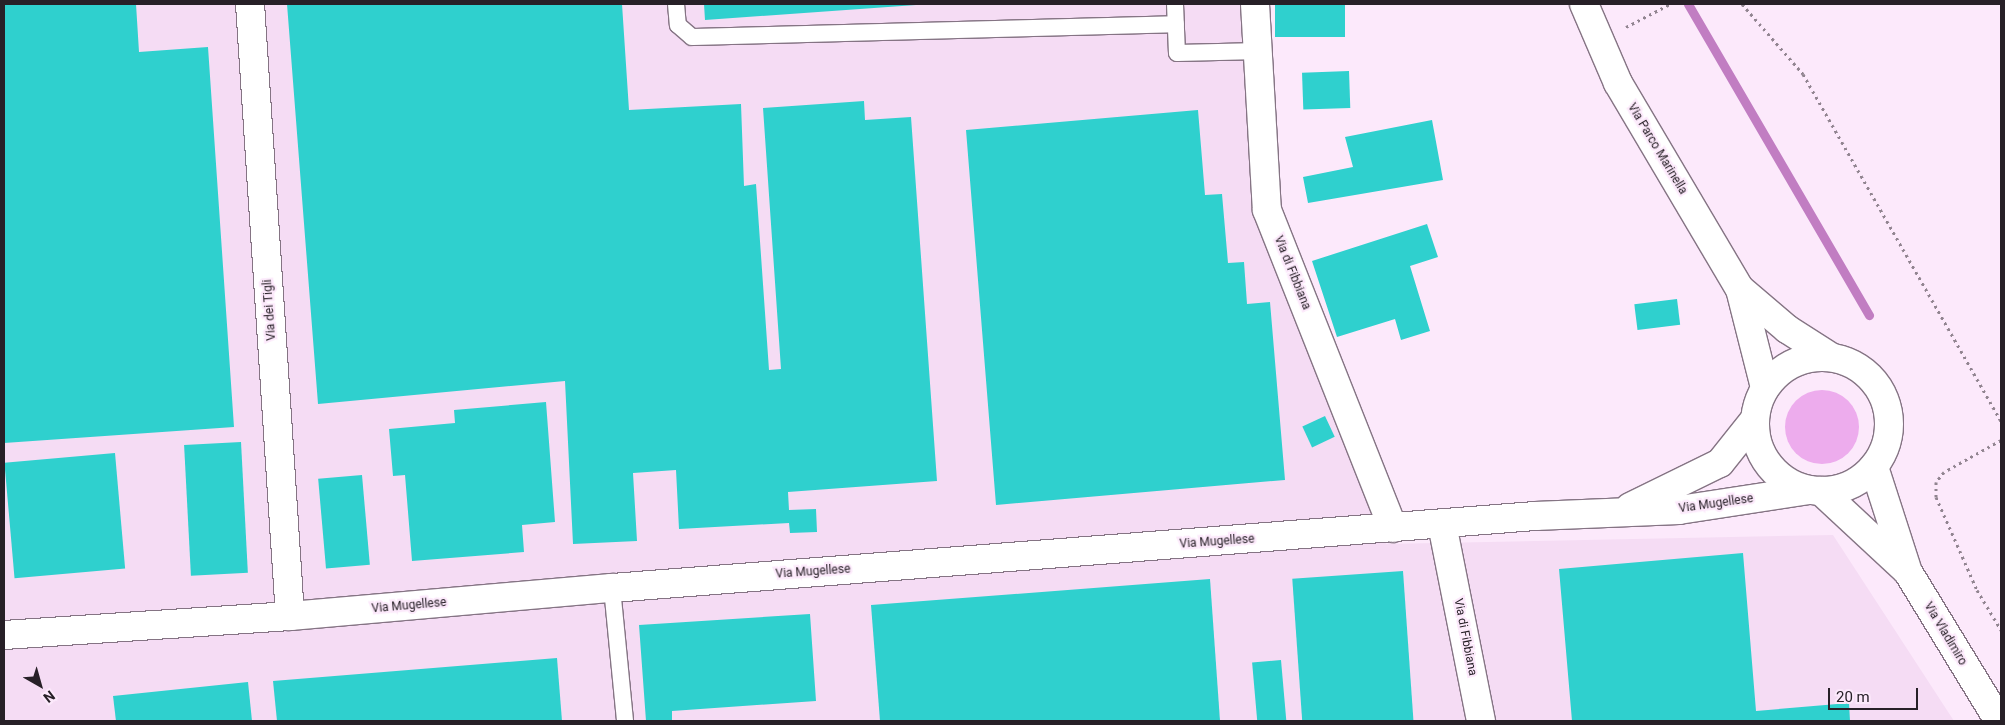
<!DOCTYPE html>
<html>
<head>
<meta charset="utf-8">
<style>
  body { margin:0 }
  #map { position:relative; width:2005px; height:725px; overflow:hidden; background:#fce9fb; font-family:Roboto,sans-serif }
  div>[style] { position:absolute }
  .built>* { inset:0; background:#f5dcf4 }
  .green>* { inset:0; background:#edaced }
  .round { border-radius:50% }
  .stream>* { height:9px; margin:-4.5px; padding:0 4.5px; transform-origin:4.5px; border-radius:4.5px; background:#c17dc2 }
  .building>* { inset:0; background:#2fd0ce; transform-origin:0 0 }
  .path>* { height:3px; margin-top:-1.5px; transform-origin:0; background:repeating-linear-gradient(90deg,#918490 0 2.5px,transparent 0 6.5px) }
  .roads { filter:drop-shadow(1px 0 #857484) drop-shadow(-1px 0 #857484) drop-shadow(0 1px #857484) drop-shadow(0 -1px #857484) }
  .service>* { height:16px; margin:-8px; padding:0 8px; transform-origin:8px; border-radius:8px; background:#fff }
  .minor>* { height:28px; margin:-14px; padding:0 14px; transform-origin:14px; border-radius:14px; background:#fff }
  .secondary>* { height:28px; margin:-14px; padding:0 14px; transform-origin:14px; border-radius:14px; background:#fff }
  .secondary>.ring { margin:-14px; padding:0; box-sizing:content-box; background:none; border:28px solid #fff; border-radius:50% }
  span { translate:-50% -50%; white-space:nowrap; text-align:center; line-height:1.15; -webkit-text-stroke:4.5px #fce9fb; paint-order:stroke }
  .street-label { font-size:12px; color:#272027 }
  .frame { position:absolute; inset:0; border:5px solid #272027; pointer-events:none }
  .north { position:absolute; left:15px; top:660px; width:50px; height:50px; -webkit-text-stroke:4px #fce9fb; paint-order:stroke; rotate:142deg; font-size:14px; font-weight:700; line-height:20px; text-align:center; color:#272027 }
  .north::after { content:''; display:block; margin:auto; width:18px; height:22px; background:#272027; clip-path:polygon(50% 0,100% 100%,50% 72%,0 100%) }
  .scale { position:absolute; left:1828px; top:688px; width:90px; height:22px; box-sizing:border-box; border:2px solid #272027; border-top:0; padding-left:6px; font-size:15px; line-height:18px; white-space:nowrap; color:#272027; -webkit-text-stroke:4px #fce9fb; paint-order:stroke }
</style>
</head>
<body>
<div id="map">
  <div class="built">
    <div style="clip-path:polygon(4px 4px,1249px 4px,1262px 225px,1386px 544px,1833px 535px,1954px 721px,4px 721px)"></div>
  </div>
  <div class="green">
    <div class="round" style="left:1785px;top:390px;width:74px;height:74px"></div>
  </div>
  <div class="stream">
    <div style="left:1688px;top:4px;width:360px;rotate:59.8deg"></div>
  </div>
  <div class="building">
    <div style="clip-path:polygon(4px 4px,136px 4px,139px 52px,208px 47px,234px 427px,4px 443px)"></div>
    <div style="clip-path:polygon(287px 4px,622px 4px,629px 110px,741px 104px,744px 186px,756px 184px,769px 370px,781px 369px,763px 108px,864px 101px,865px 120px,911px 117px,937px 481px,788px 492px,789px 510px,816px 509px,817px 532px,790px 533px,789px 523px,679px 529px,676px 470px,633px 473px,637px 541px,573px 544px,565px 381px,318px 404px)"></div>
    <div style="clip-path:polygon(704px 4px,916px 4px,916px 5px,705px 20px)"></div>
    <div style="left:1275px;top:4px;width:70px;height:33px"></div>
    <div style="left:1349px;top:71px;width:37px;height:47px;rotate:88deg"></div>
    <div style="clip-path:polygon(1198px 110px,1205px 195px,1222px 194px,1228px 263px,1244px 262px,1247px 304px,1270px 302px,1285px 480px,996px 505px,966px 130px)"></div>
    <div style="clip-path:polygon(1432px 120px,1443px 180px,1308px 203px,1303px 177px,1353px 167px,1345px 137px)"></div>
    <div style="clip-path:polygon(1427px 224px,1438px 257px,1410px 266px,1430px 331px,1401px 340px,1395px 319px,1337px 337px,1312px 261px)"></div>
    <div style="left:1677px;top:299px;width:26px;height:43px;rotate:83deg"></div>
    <div style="clip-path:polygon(546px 402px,555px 522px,522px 525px,524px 552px,412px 561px,405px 475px,393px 476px,389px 429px,455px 423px,454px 410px)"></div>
    <div style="left:1325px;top:416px;width:23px;height:25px;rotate:65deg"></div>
    <div style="left:241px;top:442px;width:131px;height:57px;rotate:87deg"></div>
    <div style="left:115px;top:453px;width:116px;height:111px;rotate:85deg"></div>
    <div style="left:362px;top:475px;width:90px;height:44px;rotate:85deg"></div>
    <div style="clip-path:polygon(1743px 553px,1756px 711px,1849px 703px,1850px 721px,1572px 721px,1559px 569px)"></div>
    <div style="left:1403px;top:571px;width:150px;height:111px;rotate:86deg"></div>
    <div style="clip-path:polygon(1210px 579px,1220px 721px,880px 721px,871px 605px)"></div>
    <div style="clip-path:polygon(810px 614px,816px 701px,672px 711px,672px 721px,646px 721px,639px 625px)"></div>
    <div style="clip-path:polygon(557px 658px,562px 721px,277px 721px,273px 681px)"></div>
    <div style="left:1281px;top:660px;width:61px;height:29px;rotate:85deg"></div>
    <div style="clip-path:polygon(248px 682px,252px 721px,116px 721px,113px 696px)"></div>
  </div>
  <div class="path">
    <div style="left:1742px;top:4px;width:93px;rotate:48.9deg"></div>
    <div style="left:1803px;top:74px;width:400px;rotate:60.3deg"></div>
    <div style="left:1626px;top:27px;width:50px;rotate:-27.6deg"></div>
    <div style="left:2001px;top:440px;width:65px;rotate:150.7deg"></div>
    <div style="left:1944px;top:472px;width:13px;rotate:129deg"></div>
    <div style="left:1936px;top:482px;width:15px;rotate:90deg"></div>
    <div style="left:1936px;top:497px;width:102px;rotate:66.2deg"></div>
    <div style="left:1977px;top:590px;width:47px;rotate:59deg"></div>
  </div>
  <div class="roads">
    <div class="service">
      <div style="left:676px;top:4px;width:21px;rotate:85deg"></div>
      <div style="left:678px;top:25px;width:18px;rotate:41deg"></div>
      <div style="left:692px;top:37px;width:484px;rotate:-1.5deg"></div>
      <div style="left:1175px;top:4px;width:49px;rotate:87.7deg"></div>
      <div style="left:1177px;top:53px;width:83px;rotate:-1.4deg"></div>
      <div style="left:612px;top:588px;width:134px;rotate:84.4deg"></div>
    </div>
    <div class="minor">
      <div style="left:250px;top:4px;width:613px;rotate:86.26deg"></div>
      <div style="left:1255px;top:4px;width:206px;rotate:86.7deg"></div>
      <div style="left:1267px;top:210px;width:342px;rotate:68.4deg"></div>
      <div style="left:1630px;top:507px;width:100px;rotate:-26.1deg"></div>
      <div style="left:1720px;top:463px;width:56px;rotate:-51.5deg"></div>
      <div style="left:1442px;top:524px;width:201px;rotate:78.8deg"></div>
      <div style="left:4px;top:635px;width:287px;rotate:-3.8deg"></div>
      <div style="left:290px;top:616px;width:323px;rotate:-5deg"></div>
      <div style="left:612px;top:588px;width:926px;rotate:-4.46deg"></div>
      <div style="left:1535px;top:516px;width:144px;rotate:-2.4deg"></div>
      <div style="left:1679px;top:510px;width:132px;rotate:-8.7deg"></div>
    </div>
    <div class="secondary">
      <div style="left:1584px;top:4px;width:86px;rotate:66.7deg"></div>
      <div style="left:1618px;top:83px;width:239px;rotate:59.4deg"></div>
      <div style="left:1740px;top:289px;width:102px;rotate:75.8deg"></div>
      <div style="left:1740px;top:289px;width:62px;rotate:40.4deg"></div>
      <div style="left:1787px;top:329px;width:52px;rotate:32.5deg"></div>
      <div class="ring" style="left:1755px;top:357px;width:106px;height:106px"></div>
      <div style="left:1874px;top:467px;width:110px;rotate:72.1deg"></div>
      <div style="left:1908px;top:572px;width:175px;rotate:58.6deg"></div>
      <div style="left:1821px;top:491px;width:116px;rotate:42.9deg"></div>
    </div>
  </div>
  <div class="street-label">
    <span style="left:1657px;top:149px;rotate:59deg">Via Parco Marinella</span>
    <span style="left:1292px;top:273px;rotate:68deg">Via di Fibbiana</span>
    <span style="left:270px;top:310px;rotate:-94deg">Via dei Tigli</span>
    <span style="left:1716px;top:504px;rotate:-8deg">Via Mugellese</span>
    <span style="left:1217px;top:542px;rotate:-4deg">Via Mugellese</span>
    <span style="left:813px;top:572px;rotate:-4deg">Via Mugellese</span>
    <span style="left:409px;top:606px;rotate:-5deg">Via Mugellese</span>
    <span style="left:1945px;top:634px;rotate:59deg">Via Vladimiro</span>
    <span style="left:1465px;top:637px;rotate:79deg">Via di Fibbiana</span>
  </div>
  <div class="frame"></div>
  <div class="north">N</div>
  <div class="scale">20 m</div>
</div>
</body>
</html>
